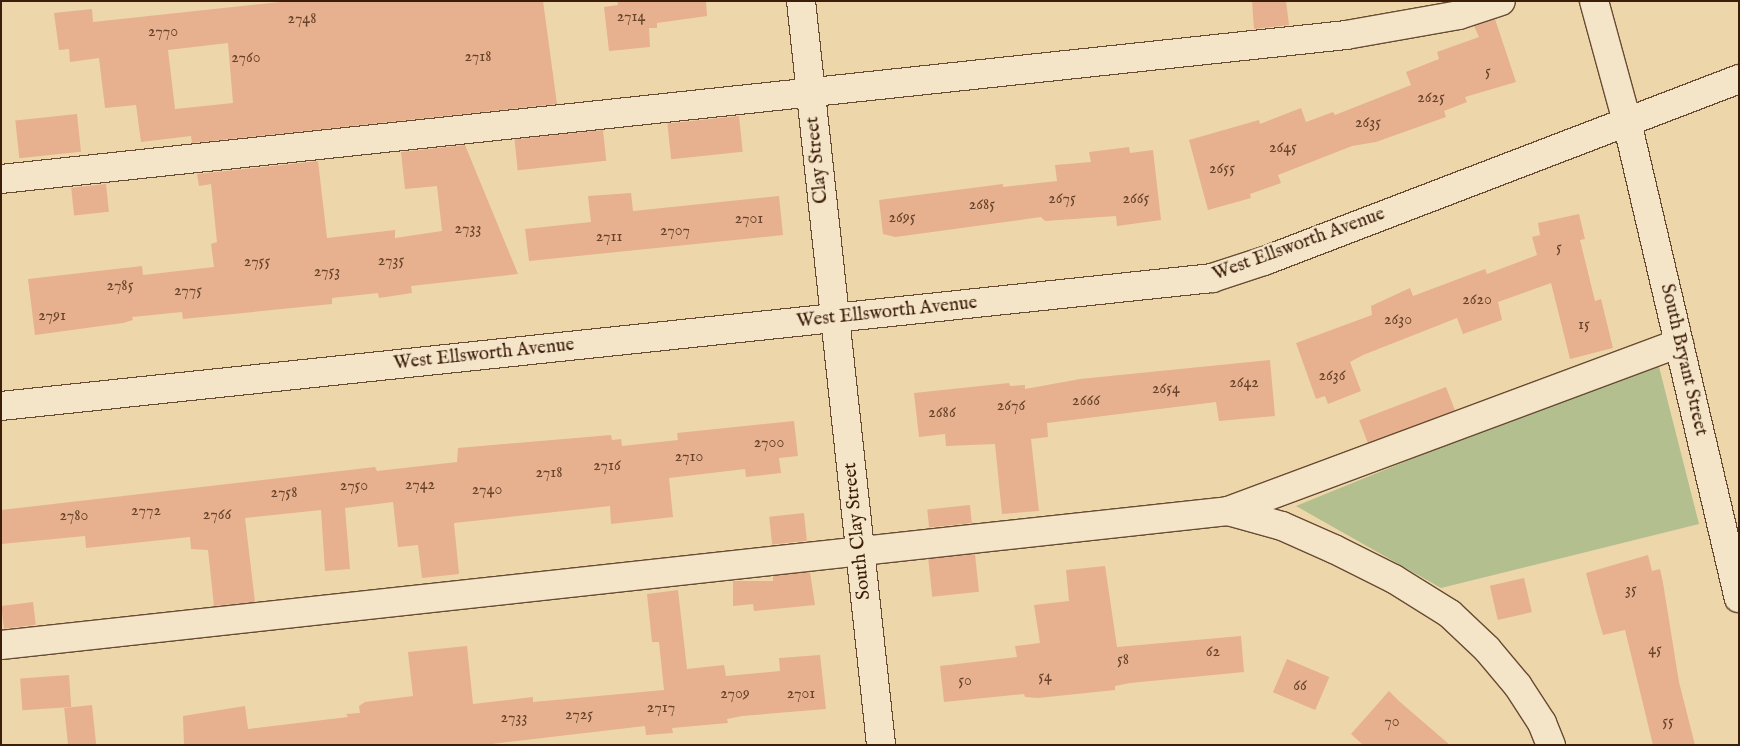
<!DOCTYPE html>
<html>
<head>
<meta charset="utf-8">
<style>
  body { margin:0 }
  #map { position:relative; width:1740px; height:746px; overflow:hidden; background:#eed6ab; font-family:"IM FELL English",serif }
  div>[style] { position:absolute }
  .green>* { inset:0; background:#b3bf8e }
  .building>* { inset:0; background:#e7b08e; transform-origin:0 0 }
  .roads { filter:drop-shadow(1px 0 #684b32) drop-shadow(-1px 0 #684b32) drop-shadow(0 1px #684b32) drop-shadow(0 -1px #684b32) }
  .minor>* { height:28px; margin:-14px; padding:0 14px; transform-origin:14px; border-radius:14px; background:#f4e4c8 }
  span { translate:-50% -50%; white-space:nowrap; text-align:center; line-height:1.15; -webkit-text-stroke:5px #f4e4c8; paint-order:stroke }
  .number-label { font-size:16px; color:#66422a }
  .number-label span { -webkit-text-stroke-width:0 }
  .street-label { font-size:19px; color:#3b1d09 }
  .frame { position:absolute; inset:0; border:2px solid #3b1d09; pointer-events:none }
</style>
</head>
<body>
<div id="map">
  <div class="green">
    <div style="clip-path:polygon(1657px 359px,1699px 524px,1441px 588px,1296px 506px)"></div>
  </div>
  <div class="building">
    <div style="clip-path:polygon(evenodd,290px 1px,543px 1px,557px 104px,192px 143px,191px 136px,141px 142px,136px 105px,105px 108px,99px 58px,70px 62px,69px 49px,59px 50px,54px 13px,92px 9px,93px 22px,290px 1px,228px 43px,233px 103px,175px 109px,168px 50px,228px 43px)"></div>
    <div style="clip-path:polygon(617px 1px,706px 1px,707px 16px,657px 23px,657px 28px,649px 28px,650px 47px,609px 51px,604px 7px,618px 5px)"></div>
    <div style="clip-path:polygon(1252px 1px,1286px 1px,1289px 25px,1254px 29px)"></div>
    <div style="clip-path:polygon(1495px 19px,1516px 82px,1465px 97px,1467px 102px,1444px 111px,1446px 117px,1376px 142px,1352px 146px,1278px 175px,1281px 183px,1250px 194px,1251px 198px,1208px 210px,1189px 140px,1259px 120px,1260px 124px,1301px 108px,1306px 122px,1333px 112px,1335px 115px,1411px 85px,1406px 72px,1439px 59px,1437px 52px,1479px 37px,1474px 26px)"></div>
    <div style="left:77px;top:114px;width:38px;height:62px;rotate:84deg"></div>
    <div style="left:739px;top:116px;width:36px;height:72px;rotate:84deg"></div>
    <div style="left:603px;top:130px;width:31px;height:89px;rotate:84deg"></div>
    <div style="clip-path:polygon(465px 145px,518px 274px,411px 286px,412px 293px,379px 298px,378px 293px,332px 298px,332px 304px,183px 319px,182px 312px,132px 317px,133px 320px,123px 323px,35px 335px,28px 279px,142px 266px,143px 275px,214px 267px,211px 244px,217px 242px,211px 184px,199px 186px,197px 174px,318px 161px,327px 238px,395px 230px,395px 238px,442px 231px,437px 186px,405px 189px,401px 152px)"></div>
    <div style="clip-path:polygon(1129px 147px,1130px 153px,1153px 150px,1161px 220px,1117px 226px,1116px 216px,1045px 221px,1041px 217px,925px 233px,895px 237px,883px 234px,879px 200px,1003px 184px,1003px 187px,1057px 181px,1055px 165px,1091px 162px,1089px 152px)"></div>
    <div style="left:106px;top:184px;width:28px;height:35px;rotate:84deg"></div>
    <div style="clip-path:polygon(631px 193px,633px 211px,779px 196px,783px 235px,529px 261px,525px 229px,591px 222px,588px 196px)"></div>
    <div style="clip-path:polygon(1579px 214px,1585px 239px,1580px 240px,1595px 301px,1601px 299px,1613px 348px,1570px 359px,1551px 283px,1498px 302px,1502px 320px,1463px 334px,1457px 318px,1363px 355px,1350px 362px,1361px 391px,1328px 404px,1325px 396px,1316px 399px,1296px 343px,1372px 315px,1371px 306px,1410px 288px,1413px 296px,1485px 269px,1487px 274px,1537px 255px,1532px 237px,1540px 235px,1538px 223px)"></div>
    <div style="clip-path:polygon(1270px 360px,1275px 416px,1219px 421px,1216px 402px,1047px 423px,1048px 437px,1031px 439px,1039px 511px,1002px 514px,995px 444px,946px 446px,945px 434px,919px 437px,914px 393px,1009px 383px,1010px 386px,1025px 385px,1025px 389px,1080px 379px)"></div>
    <div style="left:1446px;top:387px;width:25px;height:93px;rotate:69deg"></div>
    <div style="clip-path:polygon(794px 421px,798px 456px,779px 458px,781px 473px,746px 477px,745px 469px,669px 478px,673px 517px,611px 524px,610px 506px,454px 523px,459px 574px,422px 578px,418px 545px,398px 547px,393px 502px,345px 508px,350px 569px,325px 571px,321px 510px,245px 518px,255px 602px,214px 606px,208px 550px,191px 549px,190px 537px,86px 548px,85px 536px,1px 544px,1px 510px,375px 467px,377px 471px,457px 462px,458px 448px,611px 435px,612px 440px,621px 439px,622px 446px,678px 440px,677px 433px)"></div>
    <div style="left:970px;top:505px;width:18px;height:43px;rotate:84deg"></div>
    <div style="left:804px;top:513px;width:28px;height:35px;rotate:84deg"></div>
    <div style="left:975px;top:554px;width:38px;height:47px;rotate:84deg"></div>
    <div style="clip-path:polygon(1648px 555px,1652px 571px,1660px 569px,1663px 583px,1679px 682px,1695px 745px,1653px 745px,1625px 630px,1603px 635px,1596px 611px,1586px 573px)"></div>
    <div style="clip-path:polygon(1105px 566px,1117px 647px,1241px 636px,1244px 672px,1130px 683px,1115px 686px,1115px 690px,1038px 698px,1025px 697px,1024px 694px,944px 702px,940px 666px,1017px 657px,1015px 646px,1040px 643px,1034px 605px,1069px 601px,1066px 570px)"></div>
    <div style="clip-path:polygon(810px 572px,815px 605px,754px 611px,753px 604px,733px 606px,733px 581px,773px 581px,773px 576px)"></div>
    <div style="left:1524px;top:578px;width:35px;height:35px;rotate:77deg"></div>
    <div style="clip-path:polygon(678px 590px,687px 669px,724px 665px,726px 676px,780px 671px,779px 658px,820px 655px,826px 709px,742px 716px,727px 719px,728px 723px,672px 728px,673px 733px,646px 735px,645px 726px,483px 745px,184px 745px,183px 716px,245px 706px,248px 729px,348px 717px,346px 714px,360px 713px,359px 706px,365px 702px,413px 696px,408px 652px,467px 646px,473px 704px,533px 697px,533px 702px,664px 690px,659px 642px,652px 642px,647px 594px)"></div>
    <div style="left:33px;top:602px;width:23px;height:32px;rotate:83deg"></div>
    <div style="left:1287px;top:659px;width:46px;height:36px;rotate:23deg"></div>
    <div style="left:69px;top:675px;width:32px;height:49px;rotate:86deg"></div>
    <div style="clip-path:polygon(1389px 691px,1400px 702px,1450px 745px,1363px 745px,1351px 734px)"></div>
    <div style="left:92px;top:705px;width:40px;height:28px;rotate:84deg"></div>
  </div>
  <div class="roads">
    <div class="minor">
      <div style="left:801px;top:1px;width:748px;rotate:83.86deg"></div>
      <div style="left:1594px;top:1px;width:125px;rotate:74.7deg"></div>
      <div style="left:1627px;top:122px;width:489px;rotate:76.8deg"></div>
      <div style="left:1px;top:179px;width:1353px;rotate:-6.11deg"></div>
      <div style="left:1346px;top:35px;width:115px;rotate:-10deg"></div>
      <div style="left:1459px;top:15px;width:44px;rotate:-18.4deg"></div>
      <div style="left:1px;top:406px;width:1218px;rotate:-6.03deg"></div>
      <div style="left:1212px;top:278px;width:55px;rotate:-18.1deg"></div>
      <div style="left:1264px;top:261px;width:509px;rotate:-20.96deg"></div>
      <div style="left:1228px;top:511px;width:56px;rotate:15.5deg"></div>
      <div style="left:1282px;top:526px;width:57px;rotate:23.9deg"></div>
      <div style="left:1334px;top:549px;width:67px;rotate:26.6deg"></div>
      <div style="left:1394px;top:579px;width:66px;rotate:32deg"></div>
      <div style="left:1450px;top:614px;width:51px;rotate:43.4deg"></div>
      <div style="left:1487px;top:649px;width:48px;rotate:50deg"></div>
      <div style="left:1518px;top:686px;width:44px;rotate:57deg"></div>
      <div style="left:1542px;top:723px;width:24px;rotate:68deg"></div>
      <div style="left:1px;top:645px;width:1234px;rotate:-6.23deg"></div>
      <div style="left:1228px;top:511px;width:481px;rotate:-20.4deg"></div>
    </div>
  </div>
  <div class="number-label">
    <span style="left:631px;top:17px">2714</span>
    <span style="left:302px;top:19px">2748</span>
    <span style="left:163px;top:32px">2770</span>
    <span style="left:478px;top:57px">2718</span>
    <span style="left:246px;top:58px">2760</span>
    <span style="left:1488px;top:72px">5</span>
    <span style="left:1431px;top:98px">2625</span>
    <span style="left:1368px;top:123px">2635</span>
    <span style="left:1283px;top:148px">2645</span>
    <span style="left:1222px;top:169px">2655</span>
    <span style="left:1062px;top:199px">2675</span>
    <span style="left:1136px;top:199px">2665</span>
    <span style="left:982px;top:205px">2685</span>
    <span style="left:902px;top:218px">2695</span>
    <span style="left:749px;top:219px">2701</span>
    <span style="left:468px;top:229px">2733</span>
    <span style="left:675px;top:231px">2707</span>
    <span style="left:609px;top:237px">2711</span>
    <span style="left:1559px;top:248px">5</span>
    <span style="left:391px;top:261px">2735</span>
    <span style="left:257px;top:262px">2755</span>
    <span style="left:327px;top:272px">2753</span>
    <span style="left:120px;top:286px">2785</span>
    <span style="left:188px;top:291px">2775</span>
    <span style="left:1477px;top:300px">2620</span>
    <span style="left:52px;top:316px">2791</span>
    <span style="left:1398px;top:320px">2630</span>
    <span style="left:1584px;top:325px">15</span>
    <span style="left:1332px;top:376px">2636</span>
    <span style="left:1244px;top:383px">2642</span>
    <span style="left:1166px;top:389px">2654</span>
    <span style="left:1086px;top:401px">2666</span>
    <span style="left:1011px;top:406px">2676</span>
    <span style="left:942px;top:413px">2686</span>
    <span style="left:769px;top:443px">2700</span>
    <span style="left:689px;top:457px">2710</span>
    <span style="left:607px;top:466px">2716</span>
    <span style="left:549px;top:473px">2718</span>
    <span style="left:420px;top:485px">2742</span>
    <span style="left:354px;top:486px">2750</span>
    <span style="left:487px;top:490px">2740</span>
    <span style="left:284px;top:493px">2758</span>
    <span style="left:146px;top:511px">2772</span>
    <span style="left:217px;top:515px">2766</span>
    <span style="left:74px;top:516px">2780</span>
    <span style="left:1631px;top:590px">35</span>
    <span style="left:1655px;top:650px">45</span>
    <span style="left:1213px;top:652px">62</span>
    <span style="left:1123px;top:660px">58</span>
    <span style="left:1045px;top:677px">54</span>
    <span style="left:965px;top:681px">50</span>
    <span style="left:1300px;top:686px">66</span>
    <span style="left:735px;top:694px">2709</span>
    <span style="left:801px;top:694px">2701</span>
    <span style="left:661px;top:708px">2717</span>
    <span style="left:579px;top:715px">2725</span>
    <span style="left:514px;top:718px">2733</span>
    <span style="left:1392px;top:722px">70</span>
    <span style="left:1668px;top:722px">55</span>
  </div>
  <div class="street-label">
    <span style="left:818px;top:160px;rotate:-96deg">Clay Street</span>
    <span style="left:1299px;top:245px;rotate:-20deg">West Ellsworth Avenue</span>
    <span style="left:887px;top:313px;rotate:-6deg">West Ellsworth Avenue</span>
    <span style="left:484px;top:355px;rotate:-6deg">West Ellsworth Avenue</span>
    <span style="left:1683px;top:360px;rotate:77deg">South Bryant Street</span>
    <span style="left:858px;top:531px;rotate:-96deg">South Clay Street</span>
  </div>
  <div class="frame"></div>
</div>
</body>
</html>
